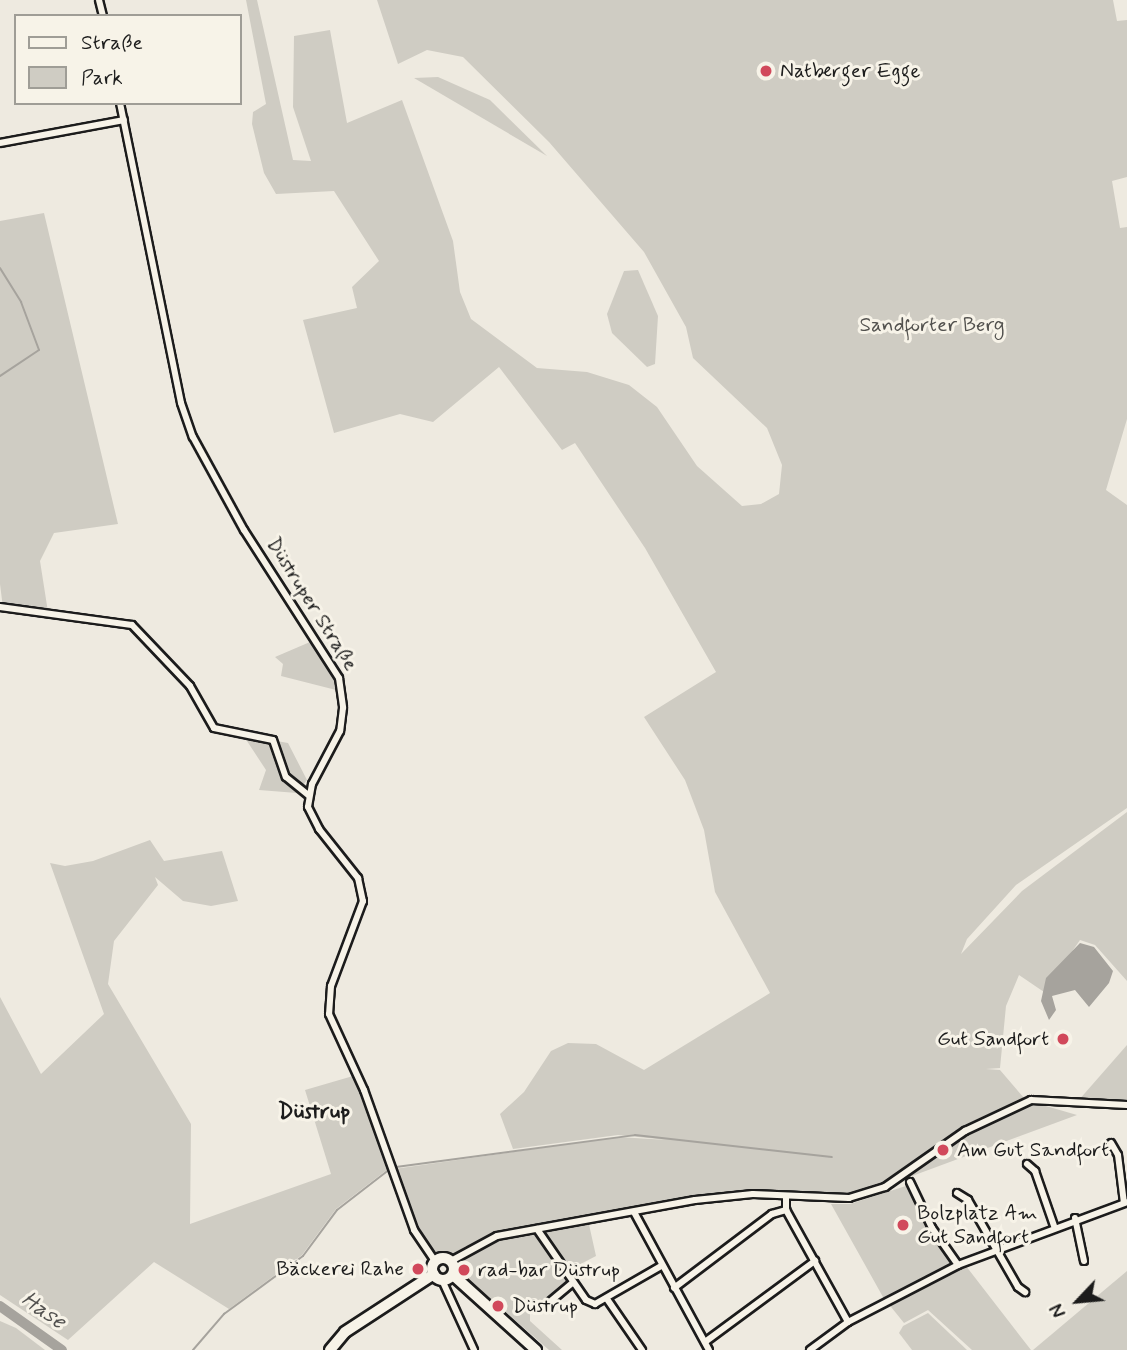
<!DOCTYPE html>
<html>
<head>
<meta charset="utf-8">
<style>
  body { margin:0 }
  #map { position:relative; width:1127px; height:1350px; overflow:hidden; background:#eeeae0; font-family:Mynerve,sans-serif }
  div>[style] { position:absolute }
  .green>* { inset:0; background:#cfccc3 }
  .water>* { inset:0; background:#a6a39d }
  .stream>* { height:2px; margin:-1px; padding:0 1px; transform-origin:1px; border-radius:1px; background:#a6a39d }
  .river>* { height:10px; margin:-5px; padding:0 5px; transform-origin:5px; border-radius:5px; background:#a6a39d }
  .roads { filter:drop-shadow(2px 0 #1c1c1c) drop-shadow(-2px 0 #1c1c1c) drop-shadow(0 2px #1c1c1c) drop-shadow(0 -2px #1c1c1c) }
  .street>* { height:6px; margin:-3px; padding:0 3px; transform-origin:3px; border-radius:3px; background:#f7f3e8 }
  .secondary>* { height:10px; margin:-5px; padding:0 5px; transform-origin:5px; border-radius:5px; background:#f7f3e8 }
  .secondary>.ring { margin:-5px; padding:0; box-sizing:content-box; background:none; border:10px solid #f7f3e8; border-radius:50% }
  .dots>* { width:19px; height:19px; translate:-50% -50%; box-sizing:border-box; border:4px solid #f7f3e8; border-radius:50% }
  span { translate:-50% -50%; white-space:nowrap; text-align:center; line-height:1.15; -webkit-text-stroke:6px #f7f3e8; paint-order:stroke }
  .poi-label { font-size:21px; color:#1c1c1c }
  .left { translate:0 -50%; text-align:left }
  .right { translate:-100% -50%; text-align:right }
  .park-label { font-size:21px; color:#52514e }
  .street-label { font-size:21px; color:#1c1c1c }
  .neighbourhood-label { font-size:23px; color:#1c1c1c; font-weight:700 }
  .water-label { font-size:23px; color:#535250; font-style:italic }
  .legend { position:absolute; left:14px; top:14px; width:228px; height:91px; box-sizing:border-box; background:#f7f3e8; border:2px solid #9f9d96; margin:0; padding:9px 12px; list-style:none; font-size:21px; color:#1c1c1c }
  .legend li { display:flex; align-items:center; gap:14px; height:35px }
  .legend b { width:35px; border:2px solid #9f9d96 }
  .north { position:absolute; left:1043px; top:1266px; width:70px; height:70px; -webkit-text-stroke:5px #f7f3e8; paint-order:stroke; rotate:244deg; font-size:19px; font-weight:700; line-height:28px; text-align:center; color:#1c1c1c }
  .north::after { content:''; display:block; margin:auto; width:24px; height:32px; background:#1c1c1c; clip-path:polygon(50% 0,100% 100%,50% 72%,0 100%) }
</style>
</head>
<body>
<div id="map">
  <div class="green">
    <div style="clip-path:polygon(246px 0,257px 0,293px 160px,311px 161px,293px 107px,294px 36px,330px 30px,347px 123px,402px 100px,453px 241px,460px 292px,471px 319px,537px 368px,587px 372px,629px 385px,657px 407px,697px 466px,742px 506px,761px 504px,779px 494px,782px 465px,767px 428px,693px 358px,686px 327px,644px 252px,549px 142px,463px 57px,427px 50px,398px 64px,377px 0,1113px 0,1117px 21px,1127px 20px,1127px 177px,1112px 181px,1120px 228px,1127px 227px,1127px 419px,1106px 490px,1127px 505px,1127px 808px,1016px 885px,967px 939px,961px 954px,1022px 891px,1127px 812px,1127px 981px,1095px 945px,1080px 940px,1044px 992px,1019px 975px,1006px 1006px,1000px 1068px,986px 1069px,1000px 1070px,1024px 1098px,962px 1126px,885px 1187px,849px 1198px,723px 1196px,588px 1220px,596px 1256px,569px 1270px,567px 1281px,530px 1314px,530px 1321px,562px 1350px,549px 1350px,467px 1278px,470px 1276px,463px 1261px,468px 1254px,466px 1246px,453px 1254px,429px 1250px,394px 1169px,618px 1137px,668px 1140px,618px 1135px,513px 1149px,500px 1114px,524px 1092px,551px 1051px,568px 1043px,596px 1044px,644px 1070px,770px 993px,715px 892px,704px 830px,685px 780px,644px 717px,716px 672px,645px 548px,575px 443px,562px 450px,499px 367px,433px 422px,400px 414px,334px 433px,303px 320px,357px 308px,352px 287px,379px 261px,334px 191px,276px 194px,264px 173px,252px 124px,253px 112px,266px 104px)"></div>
    <div style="clip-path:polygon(438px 77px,490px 100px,547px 156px,414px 78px)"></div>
    <div style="clip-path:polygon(44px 213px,118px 524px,54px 533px,40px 561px,48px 612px,3px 608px,0 584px,0 221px)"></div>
    <div style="clip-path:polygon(638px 270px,658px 316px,655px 364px,647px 367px,612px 333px,607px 314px,624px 271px)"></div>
    <div style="clip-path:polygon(310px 642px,340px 691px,281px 676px,283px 664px,275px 657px)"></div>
    <div style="clip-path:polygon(243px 735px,288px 743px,307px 780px,297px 793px,259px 790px,266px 770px)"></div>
    <div style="clip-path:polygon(150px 840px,164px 861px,222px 851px,238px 901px,211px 906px,183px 901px,155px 877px,158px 885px,114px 941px,108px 984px,191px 1124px,190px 1224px,331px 1174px,305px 1090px,353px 1076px,388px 1169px,336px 1209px,302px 1255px,229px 1309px,154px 1262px,68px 1340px,0 1295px,0 997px,41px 1074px,104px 1014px,50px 863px,65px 866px,93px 861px)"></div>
    <div style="clip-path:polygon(1127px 1045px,1127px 1100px,1078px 1101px)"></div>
    <div style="clip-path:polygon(1039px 1104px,1077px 1115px,904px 1179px,968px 1134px,1014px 1109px)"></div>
    <div style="clip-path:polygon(915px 1183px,935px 1226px,1031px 1350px,972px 1350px,928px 1310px,904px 1323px,883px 1297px,831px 1204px,850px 1204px)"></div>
    <div style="clip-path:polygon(1127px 1271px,1127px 1350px,1033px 1350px,1102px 1292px)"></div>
    <div style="clip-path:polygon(928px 1313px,967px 1350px,912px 1350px,899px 1333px,903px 1326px)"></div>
    <div style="clip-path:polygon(0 1321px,16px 1328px,45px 1350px,0 1350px)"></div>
  </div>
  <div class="water">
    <div style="clip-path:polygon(1080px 943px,1094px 947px,1113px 971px,1109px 983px,1089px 1007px,1075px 990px,1052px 996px,1056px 1010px,1049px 1020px,1041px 1001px,1046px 978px)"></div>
  </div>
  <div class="stream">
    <div style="left:0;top:268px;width:40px;rotate:58deg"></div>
    <div style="left:21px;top:302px;width:51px;rotate:69.4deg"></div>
    <div style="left:39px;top:350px;width:47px;rotate:146.3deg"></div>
    <div style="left:396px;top:1167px;width:241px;rotate:-7.6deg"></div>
    <div style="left:635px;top:1135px;width:198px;rotate:6.4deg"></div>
    <div style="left:193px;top:1350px;width:48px;rotate:-49.3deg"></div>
    <div style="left:224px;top:1314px;width:98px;rotate:-36.3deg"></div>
    <div style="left:303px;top:1256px;width:57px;rotate:-53.5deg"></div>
    <div style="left:337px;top:1210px;width:67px;rotate:-37.7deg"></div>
  </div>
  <div class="river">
    <div style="left:0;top:1306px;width:76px;rotate:35.4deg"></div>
  </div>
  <div class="roads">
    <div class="street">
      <div style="left:99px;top:0;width:16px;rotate:76deg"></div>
      <div style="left:120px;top:103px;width:306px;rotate:78.5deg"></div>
      <div style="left:181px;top:403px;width:36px;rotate:71deg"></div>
      <div style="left:193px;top:437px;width:106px;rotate:61.3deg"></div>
      <div style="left:244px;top:530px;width:176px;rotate:57.3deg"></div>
      <div style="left:339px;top:678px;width:30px;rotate:82deg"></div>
      <div style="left:343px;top:708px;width:23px;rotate:97deg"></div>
      <div style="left:340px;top:731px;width:60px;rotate:117.8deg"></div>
      <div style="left:312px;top:784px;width:23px;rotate:100deg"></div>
      <div style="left:308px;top:807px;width:25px;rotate:63deg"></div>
      <div style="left:319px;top:829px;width:63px;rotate:51.5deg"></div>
      <div style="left:358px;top:878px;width:24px;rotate:78deg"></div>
      <div style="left:363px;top:901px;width:91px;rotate:110.6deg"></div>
      <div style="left:331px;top:986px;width:28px;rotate:94deg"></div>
      <div style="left:329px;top:1014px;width:84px;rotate:65.3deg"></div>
      <div style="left:364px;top:1090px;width:149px;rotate:70.3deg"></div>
      <div style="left:414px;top:1230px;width:37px;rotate:56deg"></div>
      <div style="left:0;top:143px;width:126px;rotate:-10.5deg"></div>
      <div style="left:0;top:607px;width:133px;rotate:7.8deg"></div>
      <div style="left:132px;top:625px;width:84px;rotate:46.4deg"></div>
      <div style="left:190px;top:686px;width:48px;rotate:60.3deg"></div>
      <div style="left:214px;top:728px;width:60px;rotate:11.5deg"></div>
      <div style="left:273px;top:740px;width:39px;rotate:71deg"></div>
      <div style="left:286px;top:777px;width:28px;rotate:39deg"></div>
      <div style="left:1111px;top:1143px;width:14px;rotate:60deg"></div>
      <div style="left:1118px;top:1155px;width:48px;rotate:82.9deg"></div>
      <div style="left:1027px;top:1164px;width:11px;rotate:41deg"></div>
      <div style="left:1035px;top:1171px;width:58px;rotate:70.9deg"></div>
      <div style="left:910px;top:1182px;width:51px;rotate:64.4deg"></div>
      <div style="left:932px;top:1228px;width:45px;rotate:54.9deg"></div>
      <div style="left:957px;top:1193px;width:13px;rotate:32deg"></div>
      <div style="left:968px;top:1200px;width:100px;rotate:60.1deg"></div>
      <div style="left:1018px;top:1287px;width:9px;rotate:36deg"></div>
      <div style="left:786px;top:1197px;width:13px;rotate:90deg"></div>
      <div style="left:786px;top:1210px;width:128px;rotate:61deg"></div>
      <div style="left:634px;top:1212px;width:157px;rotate:61.5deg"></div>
      <div style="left:1075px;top:1218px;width:44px;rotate:78.2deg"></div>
      <div style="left:537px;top:1229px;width:86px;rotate:55.4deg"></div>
      <div style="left:586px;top:1300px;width:10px;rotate:24deg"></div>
      <div style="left:595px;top:1304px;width:76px;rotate:-29.9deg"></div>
      <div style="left:451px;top:1261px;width:52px;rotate:-28.5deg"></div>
      <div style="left:497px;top:1236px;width:201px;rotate:-10.3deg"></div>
      <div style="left:695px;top:1200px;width:58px;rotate:-5.9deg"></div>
      <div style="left:753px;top:1194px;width:96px;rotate:2.4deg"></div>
      <div style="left:849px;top:1198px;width:38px;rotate:-17deg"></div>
      <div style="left:885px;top:1187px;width:98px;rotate:-35deg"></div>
      <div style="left:965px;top:1131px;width:73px;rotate:-25.2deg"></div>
      <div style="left:1031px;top:1100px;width:96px;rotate:3deg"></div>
      <div style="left:442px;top:1280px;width:77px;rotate:65.4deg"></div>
      <div style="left:674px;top:1288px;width:123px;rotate:-37.1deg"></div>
      <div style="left:772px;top:1214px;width:15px;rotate:-16deg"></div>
      <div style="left:607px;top:1299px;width:62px;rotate:55.5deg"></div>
      <div style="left:546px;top:1305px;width:35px;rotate:-40deg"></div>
      <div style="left:705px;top:1342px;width:137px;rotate:-36.4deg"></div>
      <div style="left:810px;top:1350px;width:47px;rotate:-36.4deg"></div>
      <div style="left:848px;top:1322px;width:124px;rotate:-27.4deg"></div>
      <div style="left:958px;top:1265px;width:180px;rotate:-20.4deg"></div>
    </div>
    <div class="secondary">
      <div class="ring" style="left:432px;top:1258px;width:12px;height:12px"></div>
      <div style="left:453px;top:1275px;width:112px;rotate:42.1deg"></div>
      <div style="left:330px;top:1350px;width:23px;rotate:-50deg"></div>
      <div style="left:345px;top:1332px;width:106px;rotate:-33.1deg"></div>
    </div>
  </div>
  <div class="dots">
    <div style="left:766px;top:71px;background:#d1495b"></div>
    <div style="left:1063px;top:1039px;background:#d1495b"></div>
    <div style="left:943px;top:1150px;background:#d1495b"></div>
    <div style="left:903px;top:1225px;background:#d1495b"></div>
    <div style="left:418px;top:1269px;background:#d1495b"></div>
    <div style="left:464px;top:1270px;background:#d1495b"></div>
    <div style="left:498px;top:1306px;background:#d1495b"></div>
  </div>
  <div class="poi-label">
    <span class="left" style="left:780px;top:71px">Natberger Egge</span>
    <span class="right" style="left:1049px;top:1039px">Gut Sandfort</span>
    <span class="left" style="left:957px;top:1150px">Am Gut Sandfort</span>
    <span class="left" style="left:917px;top:1225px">Bolzplatz Am<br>Gut Sandfort</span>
    <span class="right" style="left:404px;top:1269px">Bäckerei Rahe</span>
    <span class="left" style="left:478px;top:1270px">rad-bar Düstrup</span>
    <span class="left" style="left:512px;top:1306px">Düstrup</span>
  </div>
  <div class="park-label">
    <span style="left:932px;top:325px">Sandforter Berg</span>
  </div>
  <div class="street-label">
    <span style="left:312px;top:604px;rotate:58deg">Düstruper Straße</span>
  </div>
  <div class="neighbourhood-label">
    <span style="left:314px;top:1112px">Düstrup</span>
  </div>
  <div class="water-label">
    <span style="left:43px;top:1311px;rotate:35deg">Hase</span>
  </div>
  <ul class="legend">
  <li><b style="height:9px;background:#f7f3e8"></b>Straße</li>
  <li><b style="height:19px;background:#cfccc3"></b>Park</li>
  </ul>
  <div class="north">N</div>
</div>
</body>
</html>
